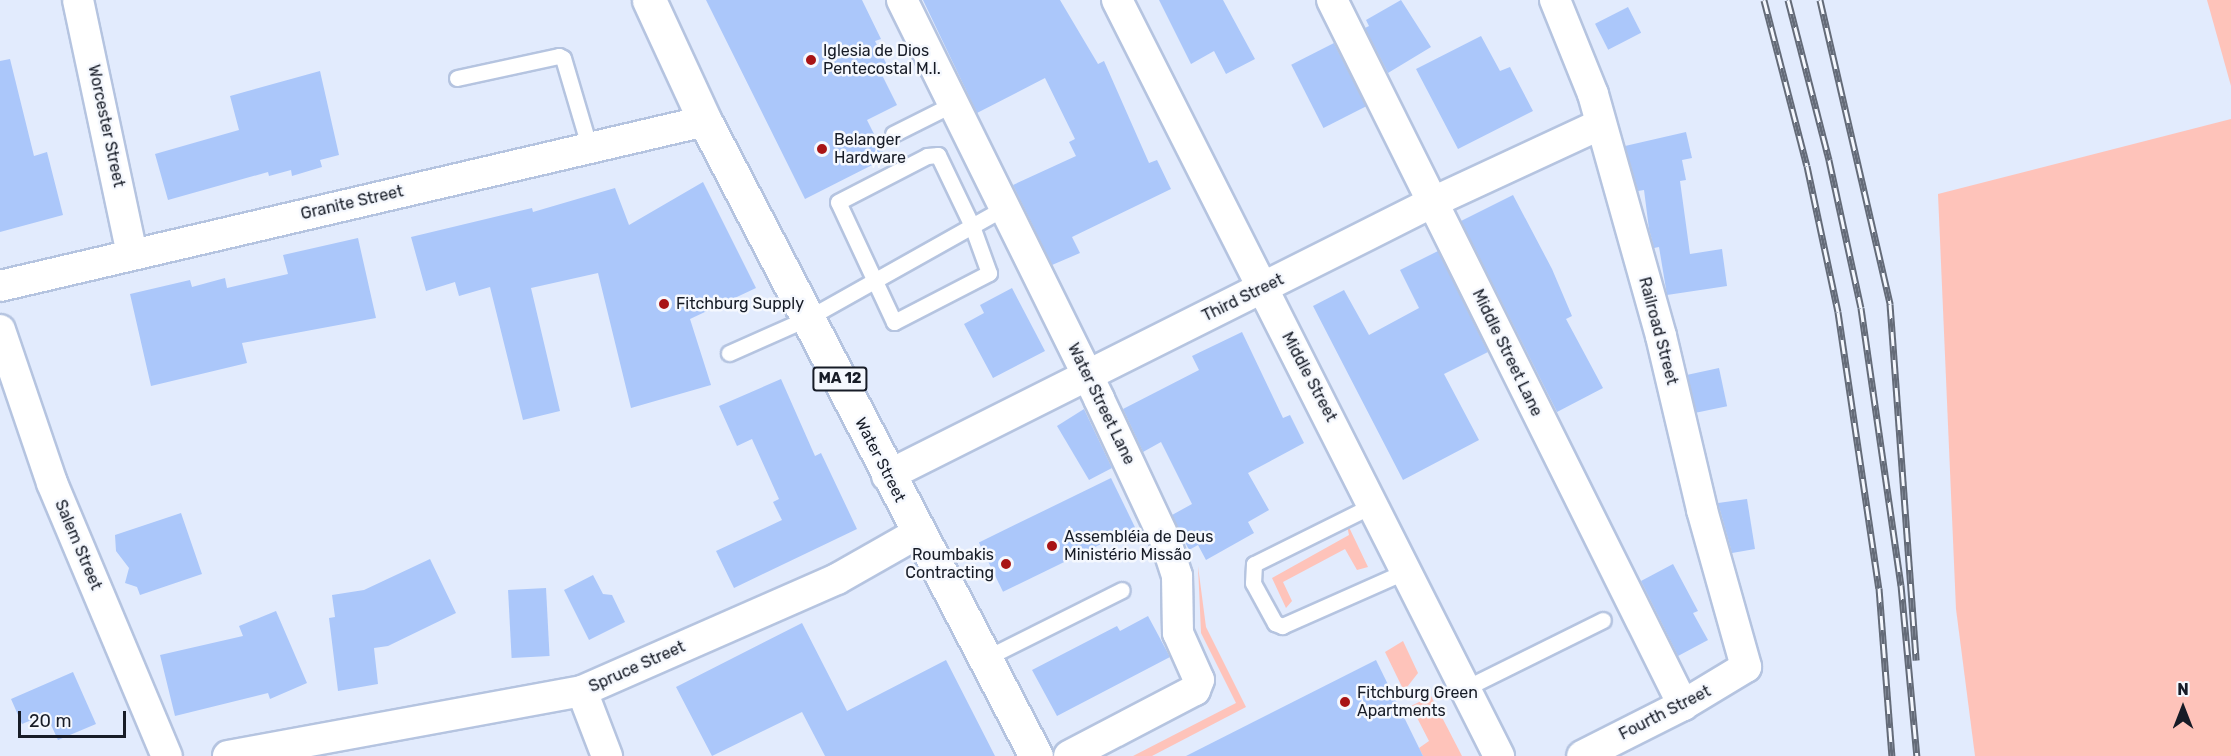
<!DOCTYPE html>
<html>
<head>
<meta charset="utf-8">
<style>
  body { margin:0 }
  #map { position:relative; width:2231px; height:756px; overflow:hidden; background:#e2ebfd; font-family:Rubik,sans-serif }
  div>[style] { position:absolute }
  .green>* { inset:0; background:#fec3ba }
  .building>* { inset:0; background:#abc7fa; transform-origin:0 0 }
  .roads { filter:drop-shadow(2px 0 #b5c4e0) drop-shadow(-2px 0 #b5c4e0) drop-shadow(0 2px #b5c4e0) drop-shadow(0 -2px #b5c4e0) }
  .service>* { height:15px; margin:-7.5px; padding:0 7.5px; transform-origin:7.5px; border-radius:7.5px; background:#fff }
  .minor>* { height:30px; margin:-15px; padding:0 15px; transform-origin:15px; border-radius:15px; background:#fff }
  .trunk>* { height:33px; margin:-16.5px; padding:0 16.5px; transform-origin:16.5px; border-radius:16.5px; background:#fff }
  .rail>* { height:7px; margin-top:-3.5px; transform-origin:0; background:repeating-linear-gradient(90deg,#f5f8fe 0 14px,#646b78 0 28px); box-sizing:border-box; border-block:2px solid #646b78 }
  .dots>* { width:16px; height:16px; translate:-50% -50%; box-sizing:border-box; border:3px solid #f5f8fe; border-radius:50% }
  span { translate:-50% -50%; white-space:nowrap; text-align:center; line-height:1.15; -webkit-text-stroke:5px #f5f8fe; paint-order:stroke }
  .shield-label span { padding:2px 4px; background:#f5f8fe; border:2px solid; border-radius:4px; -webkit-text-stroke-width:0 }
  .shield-label { font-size:15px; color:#171c27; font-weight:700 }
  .poi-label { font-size:16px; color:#171c27 }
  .left { translate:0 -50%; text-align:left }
  .right { translate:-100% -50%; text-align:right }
  .street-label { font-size:16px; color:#171c27 }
  .north { position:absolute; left:2153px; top:678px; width:60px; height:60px; -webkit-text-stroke:4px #f5f8fe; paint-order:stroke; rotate:0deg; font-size:16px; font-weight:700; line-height:24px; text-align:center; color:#171c27 }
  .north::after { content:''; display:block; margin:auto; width:21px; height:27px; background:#171c27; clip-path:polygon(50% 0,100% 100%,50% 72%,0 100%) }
  .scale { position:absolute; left:18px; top:711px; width:108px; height:27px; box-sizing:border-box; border:3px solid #171c27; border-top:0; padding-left:8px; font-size:18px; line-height:21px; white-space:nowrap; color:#171c27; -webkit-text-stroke:4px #f5f8fe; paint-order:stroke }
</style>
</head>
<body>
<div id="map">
  <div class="green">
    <div style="clip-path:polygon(2207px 0,2231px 0,2231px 86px)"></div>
    <div style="clip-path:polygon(2231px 119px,2231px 756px,1975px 756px,1956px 609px,1938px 194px)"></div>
    <div style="clip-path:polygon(1346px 521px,1368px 567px,1357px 570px,1345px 549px,1283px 582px,1292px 601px,1286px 608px,1272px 578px,1349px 535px)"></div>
    <div style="clip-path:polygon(1198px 566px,1206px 627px,1246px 707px,1152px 756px,1133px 756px,1236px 703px,1201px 633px)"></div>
    <div style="clip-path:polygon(1403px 641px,1418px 673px,1404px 691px,1385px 652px)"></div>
    <div style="clip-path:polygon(1431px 696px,1462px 756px,1423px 756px,1419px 748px,1429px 741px,1411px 706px)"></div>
  </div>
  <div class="building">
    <div style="clip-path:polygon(706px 0,862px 0,881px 39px,875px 41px,888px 67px,880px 71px,897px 105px,867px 120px,886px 158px,805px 199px)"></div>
    <div style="clip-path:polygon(923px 0,1060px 0,1098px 64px,1104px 61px,1149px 163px,1157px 160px,1171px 189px,1072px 237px,1080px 253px,1052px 265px,1013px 185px,1076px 156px,1069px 142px,1075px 139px,1045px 78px,977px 113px)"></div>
    <div style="clip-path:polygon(1159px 0,1223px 0,1255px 59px,1226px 74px,1214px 51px,1191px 64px)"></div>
    <div style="clip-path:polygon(1401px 0,1431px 47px,1388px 73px,1365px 28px,1369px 26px,1366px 20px)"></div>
    <div style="left:1628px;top:7px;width:29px;height:37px;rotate:63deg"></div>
    <div style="clip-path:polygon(1481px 36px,1500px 71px,1510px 67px,1533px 111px,1458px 149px,1416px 69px)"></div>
    <div style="left:1334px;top:43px;width:71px;height:48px;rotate:63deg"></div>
    <div style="clip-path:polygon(10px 59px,34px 156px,47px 152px,63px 215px,0 232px,0 61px)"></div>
    <div style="clip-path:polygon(320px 71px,339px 155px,320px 160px,322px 167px,292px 176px,291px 170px,269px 176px,268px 172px,168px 200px,155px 154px,239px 130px,230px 96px)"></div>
    <div style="clip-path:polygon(1686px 132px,1692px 158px,1682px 160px,1686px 180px,1680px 181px,1690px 254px,1722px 249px,1727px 286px,1667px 295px,1659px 247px,1654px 248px,1649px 229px,1644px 190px,1638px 191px,1625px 146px)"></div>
    <div style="clip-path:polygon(703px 182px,756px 288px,690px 319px,711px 385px,631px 408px,598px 273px,531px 288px,560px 411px,523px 420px,490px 287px,459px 296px,455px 282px,426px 291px,411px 237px,532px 208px,533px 212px,615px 188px,629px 225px)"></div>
    <div style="clip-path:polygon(1513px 195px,1552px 269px,1572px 316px,1566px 319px,1603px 388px,1557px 412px,1461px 221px)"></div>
    <div style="clip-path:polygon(358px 238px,376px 318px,242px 343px,247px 363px,151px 386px,130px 294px,190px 280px,192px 287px,225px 278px,227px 288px,288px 274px,283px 255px)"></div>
    <div style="clip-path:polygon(1438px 251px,1488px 352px,1444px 374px,1479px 440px,1403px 480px,1313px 306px,1344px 290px,1369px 335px,1419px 308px,1400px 270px)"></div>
    <div style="clip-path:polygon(1012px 288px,1045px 351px,993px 378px,964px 324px,984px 313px,980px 305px)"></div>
    <div style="clip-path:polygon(1242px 332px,1283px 418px,1290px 415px,1304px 443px,1248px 473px,1269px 510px,1248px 522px,1254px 533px,1206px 560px,1198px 545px,1189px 550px,1172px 515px,1192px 504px,1161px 442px,1143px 452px,1123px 409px,1199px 370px,1192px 356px)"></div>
    <div style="left:1719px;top:368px;width:39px;height:32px;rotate:78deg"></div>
    <div style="clip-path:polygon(781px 379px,815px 456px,821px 453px,857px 529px,734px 588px,716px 551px,782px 520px,773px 502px,779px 499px,752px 439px,737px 446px,719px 406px)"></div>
    <div style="clip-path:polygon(1084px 409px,1112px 468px,1089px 480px,1057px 426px)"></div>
    <div style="left:1111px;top:478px;width:55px;height:147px;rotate:64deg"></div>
    <div style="clip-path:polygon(1747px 499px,1755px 549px,1732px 553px,1718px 503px)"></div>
    <div style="clip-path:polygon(181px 513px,202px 574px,140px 595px,137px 587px,125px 583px,129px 568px,116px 551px,115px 535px)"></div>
    <div style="clip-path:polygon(430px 559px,456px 613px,388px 646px,374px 648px,378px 684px,338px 691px,329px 618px,335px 617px,332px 595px,364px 590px)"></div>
    <div style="clip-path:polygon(1673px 564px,1698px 611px,1693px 613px,1708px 640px,1678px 656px,1641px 581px)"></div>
    <div style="clip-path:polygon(593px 575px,603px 594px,612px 595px,625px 622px,589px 640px,564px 590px)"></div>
    <div style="left:546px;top:588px;width:68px;height:38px;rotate:87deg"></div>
    <div style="clip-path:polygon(276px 611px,307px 683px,270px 699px,268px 693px,175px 716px,160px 655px,243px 636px,239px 626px)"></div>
    <div style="clip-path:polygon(1148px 616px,1170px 657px,1057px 716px,1032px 670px,1117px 626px,1120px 631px)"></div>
    <div style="clip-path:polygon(802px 623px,847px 711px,946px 660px,995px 756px,825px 756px,802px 712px,712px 756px,676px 687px)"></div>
    <div style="clip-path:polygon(1376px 660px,1423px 756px,1186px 756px)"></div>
    <div style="clip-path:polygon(73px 672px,96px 724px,58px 740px,46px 714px,22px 724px,11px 699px)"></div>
  </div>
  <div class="roads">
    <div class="service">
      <div style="left:457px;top:78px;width:104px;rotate:-12.2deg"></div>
      <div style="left:559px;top:56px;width:4px;rotate:27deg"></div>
      <div style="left:563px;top:58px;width:95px;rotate:73.5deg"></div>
      <div style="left:893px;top:134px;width:67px;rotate:-26.6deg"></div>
      <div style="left:938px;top:155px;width:79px;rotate:64.4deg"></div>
      <div style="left:972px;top:226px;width:50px;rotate:70.1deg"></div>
      <div style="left:989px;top:273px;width:107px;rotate:152.7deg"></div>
      <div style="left:894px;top:322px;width:132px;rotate:-115deg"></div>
      <div style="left:838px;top:202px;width:100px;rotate:-27.3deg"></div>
      <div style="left:927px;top:156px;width:11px;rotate:-5deg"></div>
      <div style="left:729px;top:353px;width:86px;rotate:-23.9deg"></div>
      <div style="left:808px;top:318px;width:227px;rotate:-29.3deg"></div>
      <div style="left:1373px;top:505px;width:133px;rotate:153.6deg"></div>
      <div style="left:1254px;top:564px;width:19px;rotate:93deg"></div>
      <div style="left:1253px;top:583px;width:46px;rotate:61.2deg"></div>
      <div style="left:1275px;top:623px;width:8px;rotate:23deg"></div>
      <div style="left:1282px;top:626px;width:133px;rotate:-23.9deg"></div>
      <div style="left:984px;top:659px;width:154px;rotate:-26.6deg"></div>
      <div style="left:1464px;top:689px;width:155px;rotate:-26.4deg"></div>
    </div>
    <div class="minor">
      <div style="left:78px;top:0;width:259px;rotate:78deg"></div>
      <div style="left:902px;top:0;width:445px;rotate:63.7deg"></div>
      <div style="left:1099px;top:399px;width:158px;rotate:64.9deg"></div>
      <div style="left:1166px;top:542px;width:36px;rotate:72deg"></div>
      <div style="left:1177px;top:576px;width:57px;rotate:89deg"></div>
      <div style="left:1178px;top:633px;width:51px;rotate:65.9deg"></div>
      <div style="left:1199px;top:680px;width:11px;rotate:112deg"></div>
      <div style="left:1195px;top:690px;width:142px;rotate:152.4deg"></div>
      <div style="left:1117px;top:0;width:847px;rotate:63.19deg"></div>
      <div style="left:1332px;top:0;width:788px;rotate:63.53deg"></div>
      <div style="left:1555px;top:0;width:101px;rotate:68deg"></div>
      <div style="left:1593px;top:94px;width:251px;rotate:74.3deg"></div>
      <div style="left:1661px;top:336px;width:179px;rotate:76.7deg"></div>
      <div style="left:1702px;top:510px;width:163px;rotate:74.3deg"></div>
      <div style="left:1746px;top:667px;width:74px;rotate:148.9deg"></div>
      <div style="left:1683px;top:705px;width:113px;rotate:153.2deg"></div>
      <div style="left:0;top:286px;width:724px;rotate:-13.17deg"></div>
      <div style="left:0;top:330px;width:162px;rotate:71.2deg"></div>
      <div style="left:52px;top:483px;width:296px;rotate:67.2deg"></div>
      <div style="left:887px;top:476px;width:611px;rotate:-26.65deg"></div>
      <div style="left:1433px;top:202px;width:185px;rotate:-24.9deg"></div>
      <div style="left:582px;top:691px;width:70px;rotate:69deg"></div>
      <div style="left:228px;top:756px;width:360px;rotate:-10.4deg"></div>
      <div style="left:582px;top:691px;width:279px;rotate:-23.7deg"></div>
      <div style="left:837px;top:579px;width:93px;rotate:-29.6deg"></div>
    </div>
    <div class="trunk">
      <div style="left:649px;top:0;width:133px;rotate:65.2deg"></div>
      <div style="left:705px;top:121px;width:716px;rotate:62.47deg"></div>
    </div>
  </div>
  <div class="rail">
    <div style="left:1764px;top:0;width:171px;rotate:75.5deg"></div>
    <div style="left:1807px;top:166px;width:149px;rotate:78deg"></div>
    <div style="left:1838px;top:312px;width:279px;rotate:81.6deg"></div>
    <div style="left:1879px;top:588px;width:169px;rotate:85.6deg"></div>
    <div style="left:1788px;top:0;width:165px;rotate:75.6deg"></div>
    <div style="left:1829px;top:160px;width:151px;rotate:77.8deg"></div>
    <div style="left:1861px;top:308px;width:280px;rotate:81.8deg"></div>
    <div style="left:1901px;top:585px;width:172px;rotate:84.7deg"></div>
    <div style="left:1820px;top:0;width:312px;rotate:77deg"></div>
    <div style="left:1890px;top:304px;width:357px;rotate:85.8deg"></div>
  </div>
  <div class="dots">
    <div style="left:811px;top:60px;background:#a81416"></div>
    <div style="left:822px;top:149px;background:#a81416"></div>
    <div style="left:664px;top:304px;background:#a81416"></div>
    <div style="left:1052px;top:546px;background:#a81416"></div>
    <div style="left:1006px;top:564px;background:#a81416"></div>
    <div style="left:1345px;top:702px;background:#a81416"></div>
  </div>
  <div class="shield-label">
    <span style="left:840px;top:379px">MA 12</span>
  </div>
  <div class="poi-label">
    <span class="left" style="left:823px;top:60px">Iglesia de Dios<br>Pentecostal M.I.</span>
    <span class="left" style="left:834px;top:149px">Belanger<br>Hardware</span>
    <span class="left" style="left:676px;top:304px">Fitchburg Supply</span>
    <span class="left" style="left:1064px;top:546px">Assembléia de Deus<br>Ministério Missão</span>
    <span class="right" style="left:994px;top:564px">Roumbakis<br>Contracting</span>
    <span class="left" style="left:1357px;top:702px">Fitchburg Green<br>Apartments</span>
  </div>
  <div class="street-label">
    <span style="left:106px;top:126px;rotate:78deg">Worcester Street</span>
    <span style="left:352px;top:203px;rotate:-13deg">Granite Street</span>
    <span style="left:1243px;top:298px;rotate:-26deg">Third Street</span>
    <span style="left:1658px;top:331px;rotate:75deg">Railroad Street</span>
    <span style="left:1507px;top:353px;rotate:64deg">Middle Street Lane</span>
    <span style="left:1309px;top:377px;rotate:62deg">Middle Street</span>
    <span style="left:1101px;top:404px;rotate:64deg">Water Street Lane</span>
    <span style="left:880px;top:460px;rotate:63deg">Water Street</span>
    <span style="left:78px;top:545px;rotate:67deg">Salem Street</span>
    <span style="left:637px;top:667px;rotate:-24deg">Spruce Street</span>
    <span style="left:1665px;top:713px;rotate:-27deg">Fourth Street</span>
  </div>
  <div class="north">N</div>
  <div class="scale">20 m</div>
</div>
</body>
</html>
